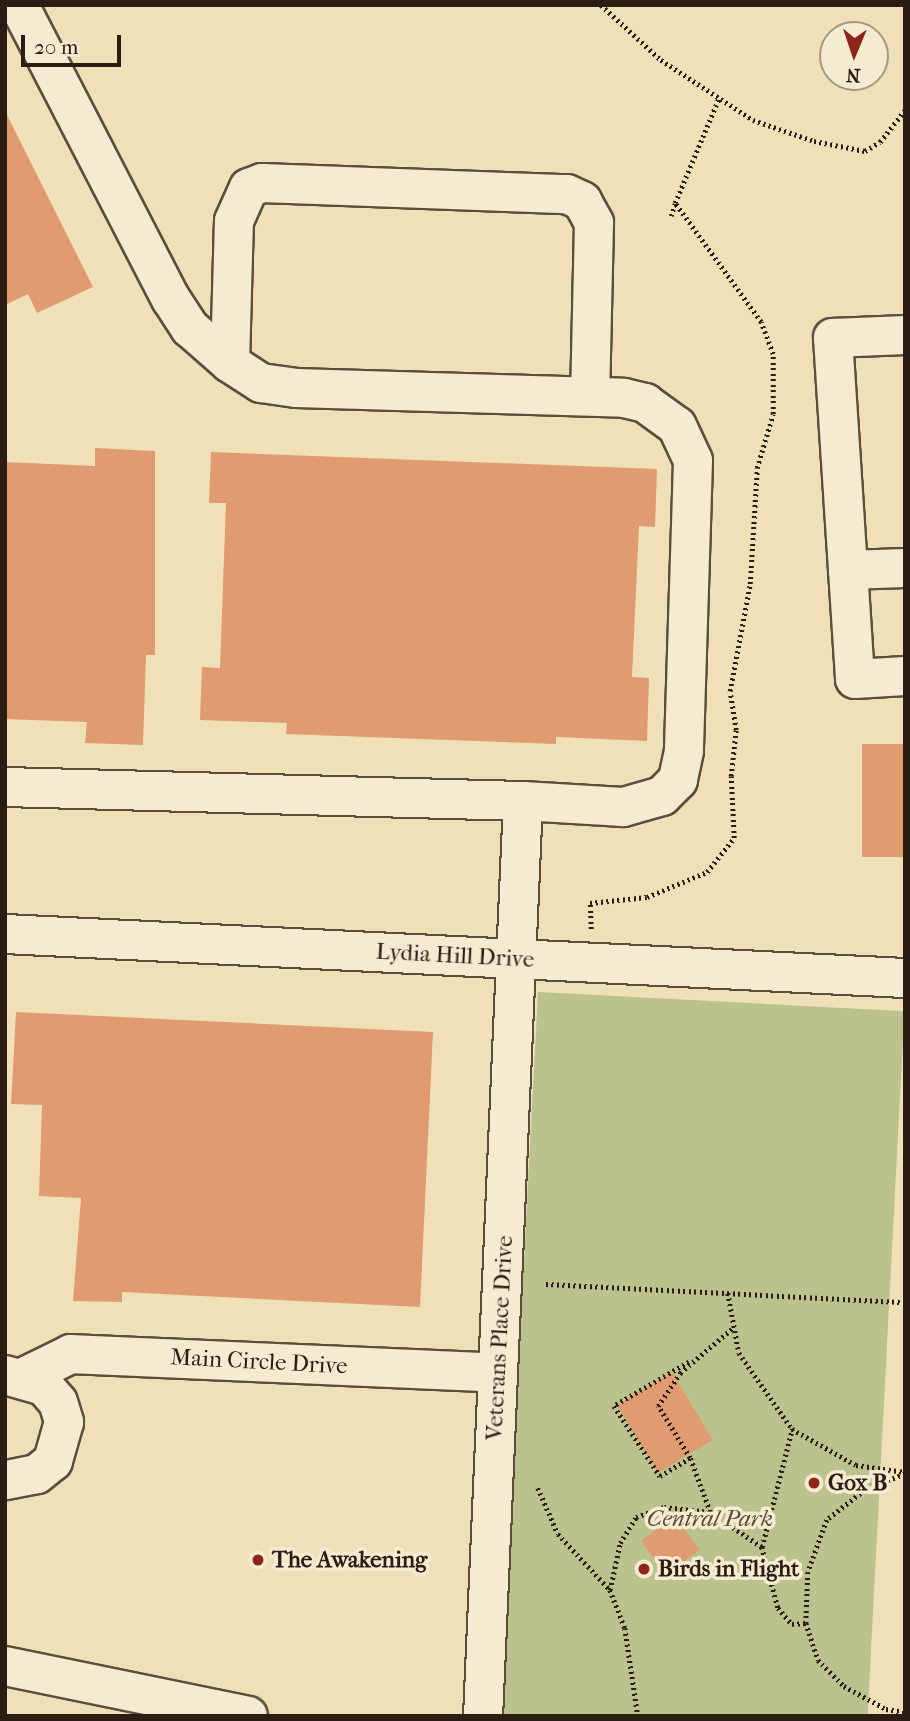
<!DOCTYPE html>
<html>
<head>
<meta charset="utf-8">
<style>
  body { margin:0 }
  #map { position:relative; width:910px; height:1721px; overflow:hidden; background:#efe0b8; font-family:"IM FELL French Canon",serif }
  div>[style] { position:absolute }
  .green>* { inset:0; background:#bac28e; transform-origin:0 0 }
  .building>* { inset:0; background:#e09b71; transform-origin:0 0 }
  .path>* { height:4.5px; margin-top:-2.25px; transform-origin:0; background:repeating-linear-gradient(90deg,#2b1c14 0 2px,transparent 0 5.5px) }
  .roads { filter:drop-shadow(2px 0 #5c4d3d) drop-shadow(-2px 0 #5c4d3d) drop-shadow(0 2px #5c4d3d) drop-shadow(0 -2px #5c4d3d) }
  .minor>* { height:38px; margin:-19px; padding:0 19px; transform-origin:19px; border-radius:19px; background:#f5ebd1 }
  .dots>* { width:19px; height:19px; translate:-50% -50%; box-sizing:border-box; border:4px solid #f5ebd1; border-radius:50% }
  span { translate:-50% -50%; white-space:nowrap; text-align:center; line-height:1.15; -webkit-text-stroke:7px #f5ebd1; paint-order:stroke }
  .street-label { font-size:23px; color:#2b1c14 }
  .poi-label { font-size:23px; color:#2b1c14; font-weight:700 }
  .left { translate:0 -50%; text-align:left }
  .park-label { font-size:23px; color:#564e39; font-style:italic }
  .frame { position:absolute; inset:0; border:7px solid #2b1c14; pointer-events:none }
  .north { position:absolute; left:819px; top:21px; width:70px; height:70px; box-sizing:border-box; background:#f5ebd1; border:2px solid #a49885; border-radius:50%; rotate:182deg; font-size:19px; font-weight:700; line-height:28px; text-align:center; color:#2b1c14 }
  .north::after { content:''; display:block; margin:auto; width:24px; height:32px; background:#8f2418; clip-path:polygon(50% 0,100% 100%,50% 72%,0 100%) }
  .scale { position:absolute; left:21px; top:35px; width:100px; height:32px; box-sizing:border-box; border:4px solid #2b1c14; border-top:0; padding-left:9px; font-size:21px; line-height:24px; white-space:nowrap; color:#2b1c14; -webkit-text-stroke:5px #f5ebd1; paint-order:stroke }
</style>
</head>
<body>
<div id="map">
  <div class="green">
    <div style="left:538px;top:992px;width:367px;height:725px;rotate:3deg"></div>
  </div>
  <div class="building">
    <div style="clip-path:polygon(5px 111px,93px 287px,37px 313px,28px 294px,5px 305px)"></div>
    <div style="clip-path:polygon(95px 448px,155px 451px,155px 655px,146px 655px,143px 745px,85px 743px,87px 722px,5px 719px,5px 462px,95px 466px)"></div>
    <div style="clip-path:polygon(211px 452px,657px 469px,655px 527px,639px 526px,632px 677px,649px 678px,647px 741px,556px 737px,556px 744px,286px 734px,287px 723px,200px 720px,202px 667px,220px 668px,226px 503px,209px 503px)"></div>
    <div style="left:905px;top:744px;width:113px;height:43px;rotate:90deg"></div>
    <div style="clip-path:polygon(16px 1012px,433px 1032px,420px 1307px,122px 1292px,122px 1302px,73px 1301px,81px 1198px,39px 1196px,42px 1105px,11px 1104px)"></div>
    <div style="left:672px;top:1372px;width:79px;height:64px;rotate:59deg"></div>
    <div style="left:675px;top:1516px;width:42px;height:42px;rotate:54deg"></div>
  </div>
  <div class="path">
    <div style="left:601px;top:5px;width:81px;rotate:42.5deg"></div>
    <div style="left:661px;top:60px;width:110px;rotate:33.1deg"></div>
    <div style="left:753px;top:120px;width:65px;rotate:19deg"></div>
    <div style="left:814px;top:141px;width:52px;rotate:11.1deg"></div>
    <div style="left:865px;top:151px;width:17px;rotate:-31deg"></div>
    <div style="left:880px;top:142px;width:41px;rotate:-52deg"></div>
    <div style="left:671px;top:216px;width:13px;rotate:-72deg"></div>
    <div style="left:591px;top:929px;width:26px;rotate:-92deg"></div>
    <div style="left:590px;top:903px;width:57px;rotate:-6deg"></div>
    <div style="left:647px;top:897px;width:65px;rotate:-22.6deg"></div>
    <div style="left:707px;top:872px;width:43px;rotate:-51.5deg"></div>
    <div style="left:734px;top:838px;width:62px;rotate:-92.8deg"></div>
    <div style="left:731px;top:776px;width:46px;rotate:-83.8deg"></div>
    <div style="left:736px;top:730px;width:39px;rotate:-99deg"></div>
    <div style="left:730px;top:691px;width:109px;rotate:-79.4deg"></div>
    <div style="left:750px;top:584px;width:116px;rotate:-86.5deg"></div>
    <div style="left:757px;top:468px;width:56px;rotate:-73.5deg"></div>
    <div style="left:773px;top:414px;width:60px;rotate:-90deg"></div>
    <div style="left:773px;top:354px;width:34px;rotate:-111deg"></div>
    <div style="left:761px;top:322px;width:147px;rotate:-125.9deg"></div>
    <div style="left:675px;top:203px;width:114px;rotate:-67.3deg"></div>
    <div style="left:546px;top:1284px;width:359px;rotate:2.9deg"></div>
    <div style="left:728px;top:1293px;width:61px;rotate:79.6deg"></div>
    <div style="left:739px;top:1353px;width:93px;rotate:55.1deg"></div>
    <div style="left:792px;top:1429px;width:73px;rotate:29.4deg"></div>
    <div style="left:856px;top:1465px;width:49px;rotate:8.1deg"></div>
    <div style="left:689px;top:1362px;width:87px;rotate:149.6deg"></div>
    <div style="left:614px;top:1406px;width:84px;rotate:56.7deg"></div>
    <div style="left:660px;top:1476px;width:35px;rotate:-31deg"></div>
    <div style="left:905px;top:1474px;width:43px;rotate:158.2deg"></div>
    <div style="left:865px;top:1490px;width:48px;rotate:141.7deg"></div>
    <div style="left:827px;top:1520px;width:55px;rotate:110.1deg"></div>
    <div style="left:808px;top:1572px;width:51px;rotate:92.2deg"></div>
    <div style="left:806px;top:1623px;width:39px;rotate:72deg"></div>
    <div style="left:818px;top:1660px;width:37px;rotate:45deg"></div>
    <div style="left:844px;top:1686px;width:48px;rotate:28.7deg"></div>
    <div style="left:886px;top:1709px;width:19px;rotate:9deg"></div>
    <div style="left:538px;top:1488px;width:50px;rotate:66.5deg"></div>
    <div style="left:558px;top:1534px;width:76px;rotate:47.1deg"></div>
    <div style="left:610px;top:1590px;width:41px;rotate:68.5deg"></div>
    <div style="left:625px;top:1628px;width:89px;rotate:81.6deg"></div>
    <div style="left:710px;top:1512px;width:58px;rotate:-110.3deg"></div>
    <div style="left:690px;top:1458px;width:61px;rotate:-121.6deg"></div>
    <div style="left:658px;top:1406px;width:40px;rotate:-56deg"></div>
    <div style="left:680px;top:1373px;width:71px;rotate:-40.4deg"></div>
    <div style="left:762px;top:1547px;width:122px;rotate:-75.7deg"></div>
    <div style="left:610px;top:1590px;width:48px;rotate:-78deg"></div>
    <div style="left:620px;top:1543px;width:31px;rotate:-58deg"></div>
    <div style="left:636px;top:1517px;width:30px;rotate:-20deg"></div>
    <div style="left:664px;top:1507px;width:46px;rotate:6.2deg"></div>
    <div style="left:710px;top:1512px;width:63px;rotate:33.9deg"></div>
    <div style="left:762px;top:1547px;width:63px;rotate:75.3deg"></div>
    <div style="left:778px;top:1608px;width:21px;rotate:49deg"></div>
    <div style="left:792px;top:1624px;width:14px;rotate:-4deg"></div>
  </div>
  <div class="roads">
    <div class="minor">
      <div style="left:19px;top:5px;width:331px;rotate:62.7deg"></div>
      <div style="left:171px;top:299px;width:35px;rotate:57deg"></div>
      <div style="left:190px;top:328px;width:53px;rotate:41.2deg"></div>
      <div style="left:230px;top:363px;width:37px;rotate:33deg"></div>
      <div style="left:261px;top:383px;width:35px;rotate:8deg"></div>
      <div style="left:296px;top:388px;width:328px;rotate:1.7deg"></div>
      <div style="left:624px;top:398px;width:22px;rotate:13deg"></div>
      <div style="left:645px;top:403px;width:39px;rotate:36deg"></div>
      <div style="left:677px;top:426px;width:38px;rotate:65deg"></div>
      <div style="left:693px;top:461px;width:290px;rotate:91.8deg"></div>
      <div style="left:684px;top:751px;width:30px;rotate:102deg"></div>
      <div style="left:678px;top:780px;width:23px;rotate:135deg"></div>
      <div style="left:662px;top:796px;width:41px;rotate:164.2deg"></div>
      <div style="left:623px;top:807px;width:100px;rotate:-176.6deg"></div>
      <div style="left:523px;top:801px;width:916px;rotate:92.5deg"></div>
      <div style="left:905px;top:335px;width:72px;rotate:177.6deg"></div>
      <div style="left:833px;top:338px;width:232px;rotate:86.3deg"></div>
      <div style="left:848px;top:570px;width:57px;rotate:-2deg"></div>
      <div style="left:230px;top:363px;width:142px;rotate:-88.4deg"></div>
      <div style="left:234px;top:221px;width:36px;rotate:-66deg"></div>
      <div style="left:249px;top:188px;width:14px;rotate:-21deg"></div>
      <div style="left:262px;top:183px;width:305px;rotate:2.1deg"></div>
      <div style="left:567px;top:194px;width:17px;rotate:25deg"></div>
      <div style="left:582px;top:201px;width:25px;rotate:61deg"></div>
      <div style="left:594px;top:223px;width:173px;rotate:91.3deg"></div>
      <div style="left:848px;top:570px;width:109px;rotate:86.3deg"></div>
      <div style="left:855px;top:679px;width:50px;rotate:-3.4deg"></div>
      <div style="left:5px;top:787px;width:518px;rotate:1.55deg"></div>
      <div style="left:5px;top:934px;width:901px;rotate:2.8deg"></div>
      <div style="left:5px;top:1375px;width:41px;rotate:15.8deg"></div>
      <div style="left:44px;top:1386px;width:21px;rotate:49deg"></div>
      <div style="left:58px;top:1402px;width:21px;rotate:73deg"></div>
      <div style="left:64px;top:1422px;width:41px;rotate:105.8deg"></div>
      <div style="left:53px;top:1461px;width:21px;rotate:141deg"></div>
      <div style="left:37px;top:1474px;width:33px;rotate:169deg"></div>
      <div style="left:26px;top:1376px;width:50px;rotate:-26.1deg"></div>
      <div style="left:71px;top:1354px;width:427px;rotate:2.5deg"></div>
      <div style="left:5px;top:1666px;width:248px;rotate:11.6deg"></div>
    </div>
  </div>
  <div class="dots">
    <div style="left:814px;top:1483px;background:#8f2418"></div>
    <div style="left:258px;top:1560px;background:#8f2418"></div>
    <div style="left:644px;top:1569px;background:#8f2418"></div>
  </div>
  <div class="street-label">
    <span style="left:455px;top:956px;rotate:3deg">Lydia Hill Drive</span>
    <span style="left:500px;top:1338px;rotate:-87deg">Veterans Place Drive</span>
    <span style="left:259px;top:1362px;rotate:3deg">Main Circle Drive</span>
  </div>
  <div class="poi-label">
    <span class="left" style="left:828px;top:1483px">Gox B</span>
    <span class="left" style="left:272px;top:1560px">The Awakening</span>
    <span class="left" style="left:658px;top:1569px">Birds in Flight</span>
  </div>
  <div class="park-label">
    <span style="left:710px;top:1519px">Central Park</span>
  </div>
  <div class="frame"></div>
  <div class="north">N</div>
  <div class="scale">20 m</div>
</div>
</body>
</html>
